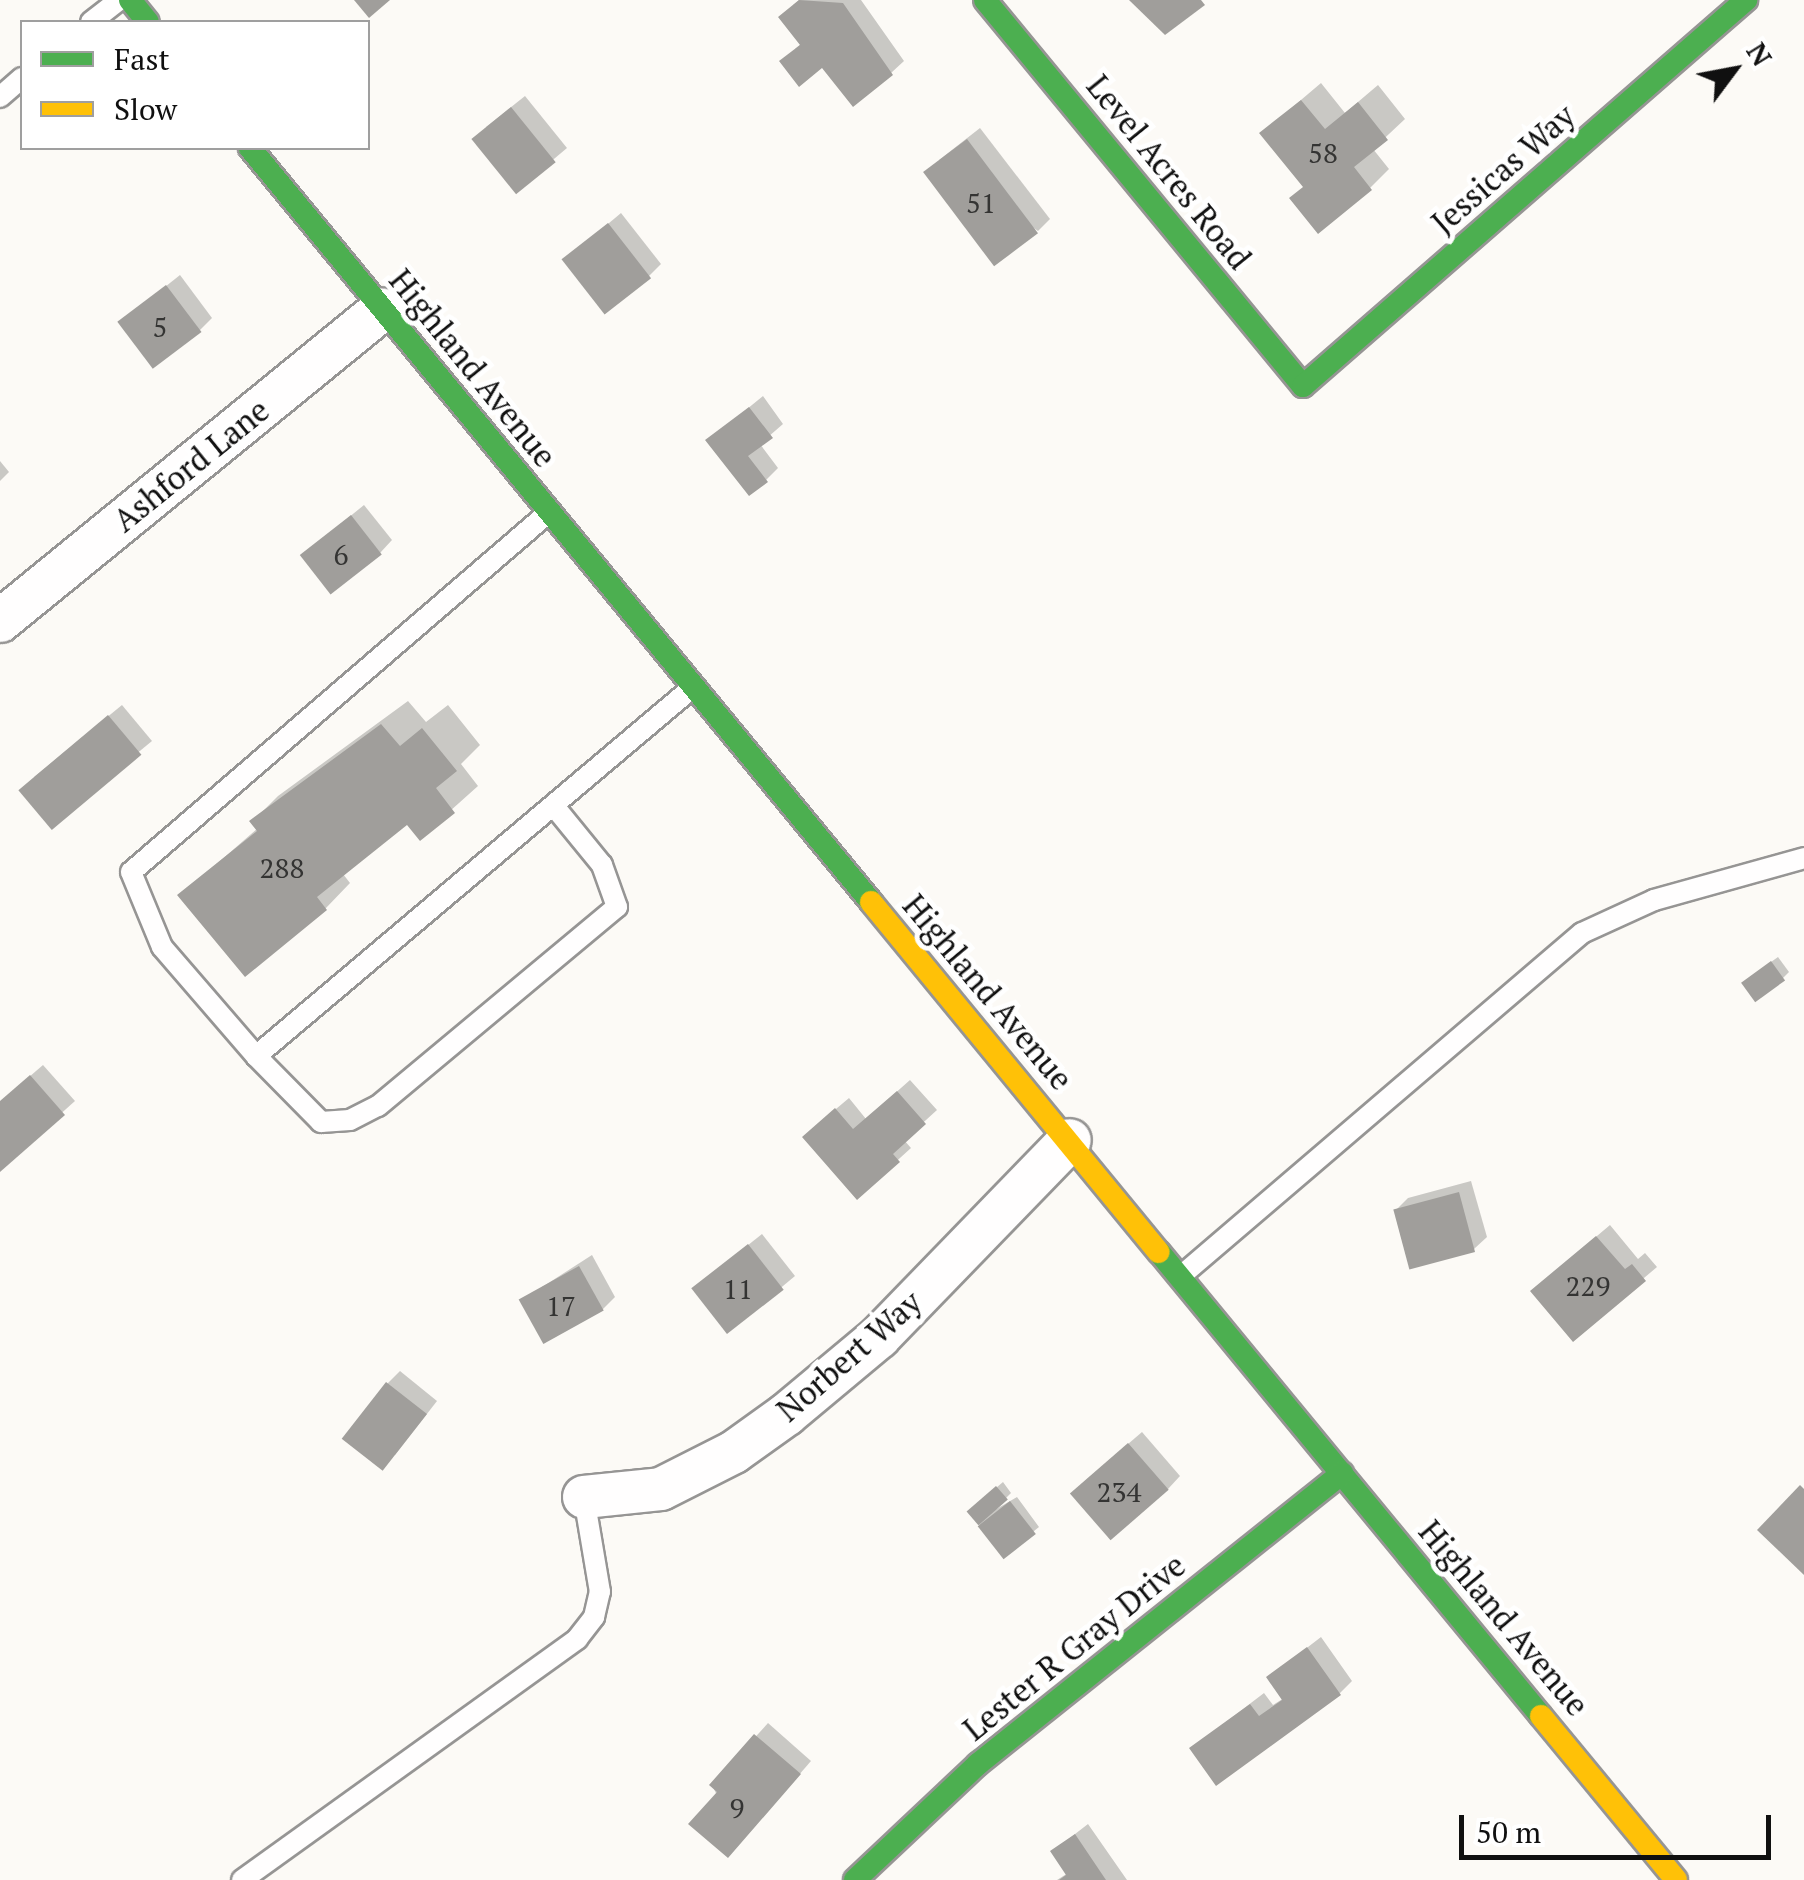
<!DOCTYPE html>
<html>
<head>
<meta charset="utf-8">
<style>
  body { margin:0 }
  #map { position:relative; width:1804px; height:1880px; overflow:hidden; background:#fcfaf6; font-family:"PT Serif",serif }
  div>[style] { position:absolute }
  .shadow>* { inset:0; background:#0003 }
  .building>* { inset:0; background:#a09e9b; transform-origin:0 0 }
  .roads { filter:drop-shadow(2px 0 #969594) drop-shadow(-2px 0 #969594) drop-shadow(0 2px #969594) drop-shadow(0 -2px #969594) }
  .lane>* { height:20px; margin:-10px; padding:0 10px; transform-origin:10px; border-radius:10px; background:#fffefe }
  .street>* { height:42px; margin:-21px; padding:0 21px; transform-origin:21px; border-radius:21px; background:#fffefe }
  .fast>* { height:22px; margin:-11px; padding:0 11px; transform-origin:11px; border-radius:11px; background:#4caf50 }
  .slow>* { height:22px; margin:-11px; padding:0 11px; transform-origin:11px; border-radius:11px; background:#ffc107 }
  span { translate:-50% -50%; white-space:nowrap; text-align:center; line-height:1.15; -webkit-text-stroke:10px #fff; paint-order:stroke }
  .number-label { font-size:28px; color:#343433 }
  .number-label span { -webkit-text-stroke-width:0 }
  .street-label { font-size:32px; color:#101010 }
  .legend { position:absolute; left:20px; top:20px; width:350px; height:130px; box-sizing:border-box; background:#fff; border:2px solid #9f9f9f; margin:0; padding:12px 18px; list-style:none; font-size:30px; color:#101010 }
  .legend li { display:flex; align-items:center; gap:20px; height:50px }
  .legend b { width:50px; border:2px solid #9f9f9f }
  .north { position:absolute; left:1684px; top:20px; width:100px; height:100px; -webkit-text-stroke:8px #fff; paint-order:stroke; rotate:58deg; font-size:28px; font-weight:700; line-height:40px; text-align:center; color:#101010 }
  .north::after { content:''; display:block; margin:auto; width:35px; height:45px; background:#101010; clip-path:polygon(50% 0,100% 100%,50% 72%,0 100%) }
  .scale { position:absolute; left:1459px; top:1815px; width:312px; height:45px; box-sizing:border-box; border:5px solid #101010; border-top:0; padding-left:12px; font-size:30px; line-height:35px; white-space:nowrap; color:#101010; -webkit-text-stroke:8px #fff; paint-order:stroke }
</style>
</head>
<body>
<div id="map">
  <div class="shadow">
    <div style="clip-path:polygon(799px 0,861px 0,904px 61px,891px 73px,822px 64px,795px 49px,802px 43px,793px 5px)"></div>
    <div style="clip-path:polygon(1321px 83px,1345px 113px,1378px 85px,1405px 119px,1373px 149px,1389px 169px,1370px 188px,1305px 186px,1262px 133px)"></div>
    <div style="clip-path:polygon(525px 96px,567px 148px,516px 191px,486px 127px)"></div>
    <div style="clip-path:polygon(980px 128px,1050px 219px,1038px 231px,939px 160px)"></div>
    <div style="clip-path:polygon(621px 213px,661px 264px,649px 276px,590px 292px,565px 260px)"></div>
    <div style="clip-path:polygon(180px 275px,212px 318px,200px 330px,177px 347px,121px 322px)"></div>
    <div style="clip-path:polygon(763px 396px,783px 424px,760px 444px,778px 468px,766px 480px,709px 440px)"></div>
    <div style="clip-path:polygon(0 461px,9px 472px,0 481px)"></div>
    <div style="clip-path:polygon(364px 505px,392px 540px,380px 553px,316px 544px)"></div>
    <div style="clip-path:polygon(408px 701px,426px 722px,448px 705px,480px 745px,461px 764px,478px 786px,421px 837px,407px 821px,343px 874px,350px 883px,326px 908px,245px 974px,181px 895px,258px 828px,253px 821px,278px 796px)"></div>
    <div style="clip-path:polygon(122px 705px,152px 741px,50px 825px,34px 777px)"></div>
    <div style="clip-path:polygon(1778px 957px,1789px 972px,1783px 978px,1750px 977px)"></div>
    <div style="clip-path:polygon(43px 1065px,75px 1101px,0 1168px,0 1102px)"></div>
    <div style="clip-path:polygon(910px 1080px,937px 1110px,904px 1140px,911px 1148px,857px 1197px,817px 1125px,849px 1098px,866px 1119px)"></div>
    <div style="clip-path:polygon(1471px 1181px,1487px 1237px,1474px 1249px,1396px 1210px,1408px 1198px)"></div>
    <div style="clip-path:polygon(1610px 1225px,1638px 1259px,1645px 1253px,1657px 1267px,1573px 1338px,1546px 1279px)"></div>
    <div style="clip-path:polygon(762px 1234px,795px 1276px,729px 1331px,708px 1277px)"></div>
    <div style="clip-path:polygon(592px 1255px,615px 1297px,603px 1309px,522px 1300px)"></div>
    <div style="clip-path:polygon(400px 1371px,437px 1401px,395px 1455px,387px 1384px)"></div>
    <div style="clip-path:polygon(1142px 1432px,1180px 1476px,1168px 1489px,1085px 1481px)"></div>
    <div style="clip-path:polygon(1003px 1482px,1011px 1493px,993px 1511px,1017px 1497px,1039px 1527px,1003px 1556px,969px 1511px)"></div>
    <div style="clip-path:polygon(1321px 1637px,1352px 1681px,1340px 1693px,1192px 1748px,1264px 1693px,1273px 1705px,1284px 1698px,1269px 1677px)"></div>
    <div style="clip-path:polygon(768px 1723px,811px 1761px,740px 1843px,712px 1785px)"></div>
    <div style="clip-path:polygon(1088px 1824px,1127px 1880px,1057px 1880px,1068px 1873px,1053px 1851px)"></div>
  </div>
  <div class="building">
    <div style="clip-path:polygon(354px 0,390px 0,369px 18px)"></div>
    <div style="clip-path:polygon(799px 0,843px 3px,893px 75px,853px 107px,822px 68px,799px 87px,779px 61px,800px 45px,778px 17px)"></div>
    <div style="clip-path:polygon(1129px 0,1201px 0,1205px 5px,1165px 35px)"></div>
    <div style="clip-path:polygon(1301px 100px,1325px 129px,1358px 102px,1388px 140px,1354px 167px,1372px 190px,1318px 234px,1289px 198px,1303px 187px,1259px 133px)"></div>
    <div style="left:511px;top:107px;width:71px;height:51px;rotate:51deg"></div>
    <div style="left:967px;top:139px;width:118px;height:55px;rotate:53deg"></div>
    <div style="left:608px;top:223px;width:70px;height:59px;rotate:52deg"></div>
    <div style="left:166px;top:285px;width:59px;height:61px;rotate:53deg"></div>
    <div style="clip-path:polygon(749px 407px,773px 438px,748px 456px,768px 482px,749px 496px,705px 440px)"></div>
    <div style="left:351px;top:515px;width:50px;height:65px;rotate:52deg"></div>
    <div style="left:108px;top:715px;width:52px;height:117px;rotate:50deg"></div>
    <div style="clip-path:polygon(381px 724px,400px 746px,422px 728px,457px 771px,436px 788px,455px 813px,420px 841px,407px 825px,317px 897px,327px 910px,245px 977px,177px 895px,257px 831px,249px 821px)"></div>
    <div style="left:1771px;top:961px;width:24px;height:37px;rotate:54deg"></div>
    <div style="clip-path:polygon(30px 1075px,65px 1115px,0 1172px,0 1101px)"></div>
    <div style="clip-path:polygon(897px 1091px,926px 1124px,893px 1154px,900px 1162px,857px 1200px,802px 1137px,835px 1108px,853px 1129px)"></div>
    <div style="left:1459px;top:1192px;width:62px;height:68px;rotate:75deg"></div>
    <div style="clip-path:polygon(1596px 1236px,1625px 1269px,1632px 1264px,1646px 1281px,1573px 1342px,1530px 1291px)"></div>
    <div style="left:748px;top:1244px;width:58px;height:72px;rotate:52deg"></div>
    <div style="left:579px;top:1266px;width:51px;height:69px;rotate:61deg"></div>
    <div style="left:386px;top:1382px;width:52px;height:72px;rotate:38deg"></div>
    <div style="left:1128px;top:1443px;width:62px;height:77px;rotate:49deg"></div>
    <div style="clip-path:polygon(1800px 1485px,1804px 1489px,1804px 1575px,1757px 1530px)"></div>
    <div style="left:996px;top:1486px;width:18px;height:39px;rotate:49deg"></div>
    <div style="left:1010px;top:1501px;width:42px;height:41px;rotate:52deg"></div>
    <div style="clip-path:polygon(1307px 1647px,1341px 1695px,1216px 1786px,1189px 1748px,1250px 1704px,1259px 1716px,1282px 1700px,1266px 1677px)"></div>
    <div style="clip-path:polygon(754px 1734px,801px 1774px,728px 1858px,688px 1824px,717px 1792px,709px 1785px)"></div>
    <div style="clip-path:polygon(1075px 1834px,1106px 1880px,1059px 1880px,1066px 1875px,1050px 1851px)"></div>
  </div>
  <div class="roads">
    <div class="lane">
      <div style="left:91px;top:22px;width:36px;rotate:-38deg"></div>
      <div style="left:0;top:97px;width:29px;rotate:-41deg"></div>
      <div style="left:548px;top:513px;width:550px;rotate:139.27deg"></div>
      <div style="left:131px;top:872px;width:81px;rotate:67.5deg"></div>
      <div style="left:162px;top:947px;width:144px;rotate:49.2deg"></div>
      <div style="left:256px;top:1056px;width:571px;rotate:-40.17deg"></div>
      <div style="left:256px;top:1056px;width:93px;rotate:45.4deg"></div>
      <div style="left:321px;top:1122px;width:29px;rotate:-4deg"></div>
      <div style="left:350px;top:1120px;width:31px;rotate:-27deg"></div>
      <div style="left:378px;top:1106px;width:311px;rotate:-39.8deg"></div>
      <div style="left:617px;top:907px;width:45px;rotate:-109.7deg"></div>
      <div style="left:602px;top:865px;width:77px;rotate:-129.2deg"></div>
      <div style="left:1182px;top:1275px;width:526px;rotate:-40.53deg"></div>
      <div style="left:1582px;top:933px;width:79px;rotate:-24.6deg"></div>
      <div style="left:1654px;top:900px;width:156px;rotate:-15.6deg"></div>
      <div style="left:242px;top:1880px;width:413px;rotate:-35.7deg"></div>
      <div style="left:577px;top:1639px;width:28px;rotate:-52deg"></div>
      <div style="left:594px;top:1617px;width:26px;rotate:-77deg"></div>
      <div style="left:600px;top:1592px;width:96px;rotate:-99.6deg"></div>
    </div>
    <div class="street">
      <div style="left:0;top:621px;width:493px;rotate:-39.2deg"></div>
      <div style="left:584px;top:1497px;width:77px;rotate:-5.9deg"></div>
      <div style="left:661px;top:1489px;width:82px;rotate:-26.9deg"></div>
      <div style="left:734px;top:1452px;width:65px;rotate:-35.6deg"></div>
      <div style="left:787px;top:1414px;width:120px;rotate:-39.9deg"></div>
      <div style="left:879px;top:1337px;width:274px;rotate:-45.9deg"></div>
    </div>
    <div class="fast">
      <div style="left:130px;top:0;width:28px;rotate:51deg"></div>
      <div style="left:985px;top:0;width:500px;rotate:50.52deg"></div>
      <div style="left:1303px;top:386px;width:588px;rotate:-41.07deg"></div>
      <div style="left:250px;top:148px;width:977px;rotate:50.52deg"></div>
      <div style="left:1159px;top:1252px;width:601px;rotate:50.54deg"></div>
      <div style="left:855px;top:1880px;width:169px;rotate:-43.3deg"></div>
      <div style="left:978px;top:1764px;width:466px;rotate:-38.6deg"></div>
    </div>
    <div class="slow">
      <div style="left:871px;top:902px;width:453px;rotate:50.6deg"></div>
      <div style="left:1541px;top:1716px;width:212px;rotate:50.5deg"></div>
    </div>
  </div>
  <div class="number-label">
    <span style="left:1323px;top:153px">58</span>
    <span style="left:981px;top:203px">51</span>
    <span style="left:160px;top:327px">5</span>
    <span style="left:341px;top:555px">6</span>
    <span style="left:282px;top:868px">288</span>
    <span style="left:1588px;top:1286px">229</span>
    <span style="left:738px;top:1289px">11</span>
    <span style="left:561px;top:1306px">17</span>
    <span style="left:1119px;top:1492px">234</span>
    <span style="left:737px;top:1808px">9</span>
  </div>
  <div class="street-label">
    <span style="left:1503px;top:169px;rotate:-41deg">Jessicas Way</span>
    <span style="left:1169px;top:172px;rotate:51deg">Level Acres Road</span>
    <span style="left:473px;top:368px;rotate:51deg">Highland Avenue</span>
    <span style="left:191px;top:465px;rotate:-39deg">Ashford Lane</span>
    <span style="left:988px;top:992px;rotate:50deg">Highland Avenue</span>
    <span style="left:849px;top:1356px;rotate:-41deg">Norbert Way</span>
    <span style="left:1504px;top:1618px;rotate:50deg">Highland Avenue</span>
    <span style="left:1074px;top:1647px;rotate:-39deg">Lester R Gray Drive</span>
  </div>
  <ul class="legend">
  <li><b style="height:12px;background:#4caf50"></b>Fast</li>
  <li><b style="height:12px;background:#ffc107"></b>Slow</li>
  </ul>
  <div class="north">N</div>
  <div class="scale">50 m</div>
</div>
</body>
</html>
